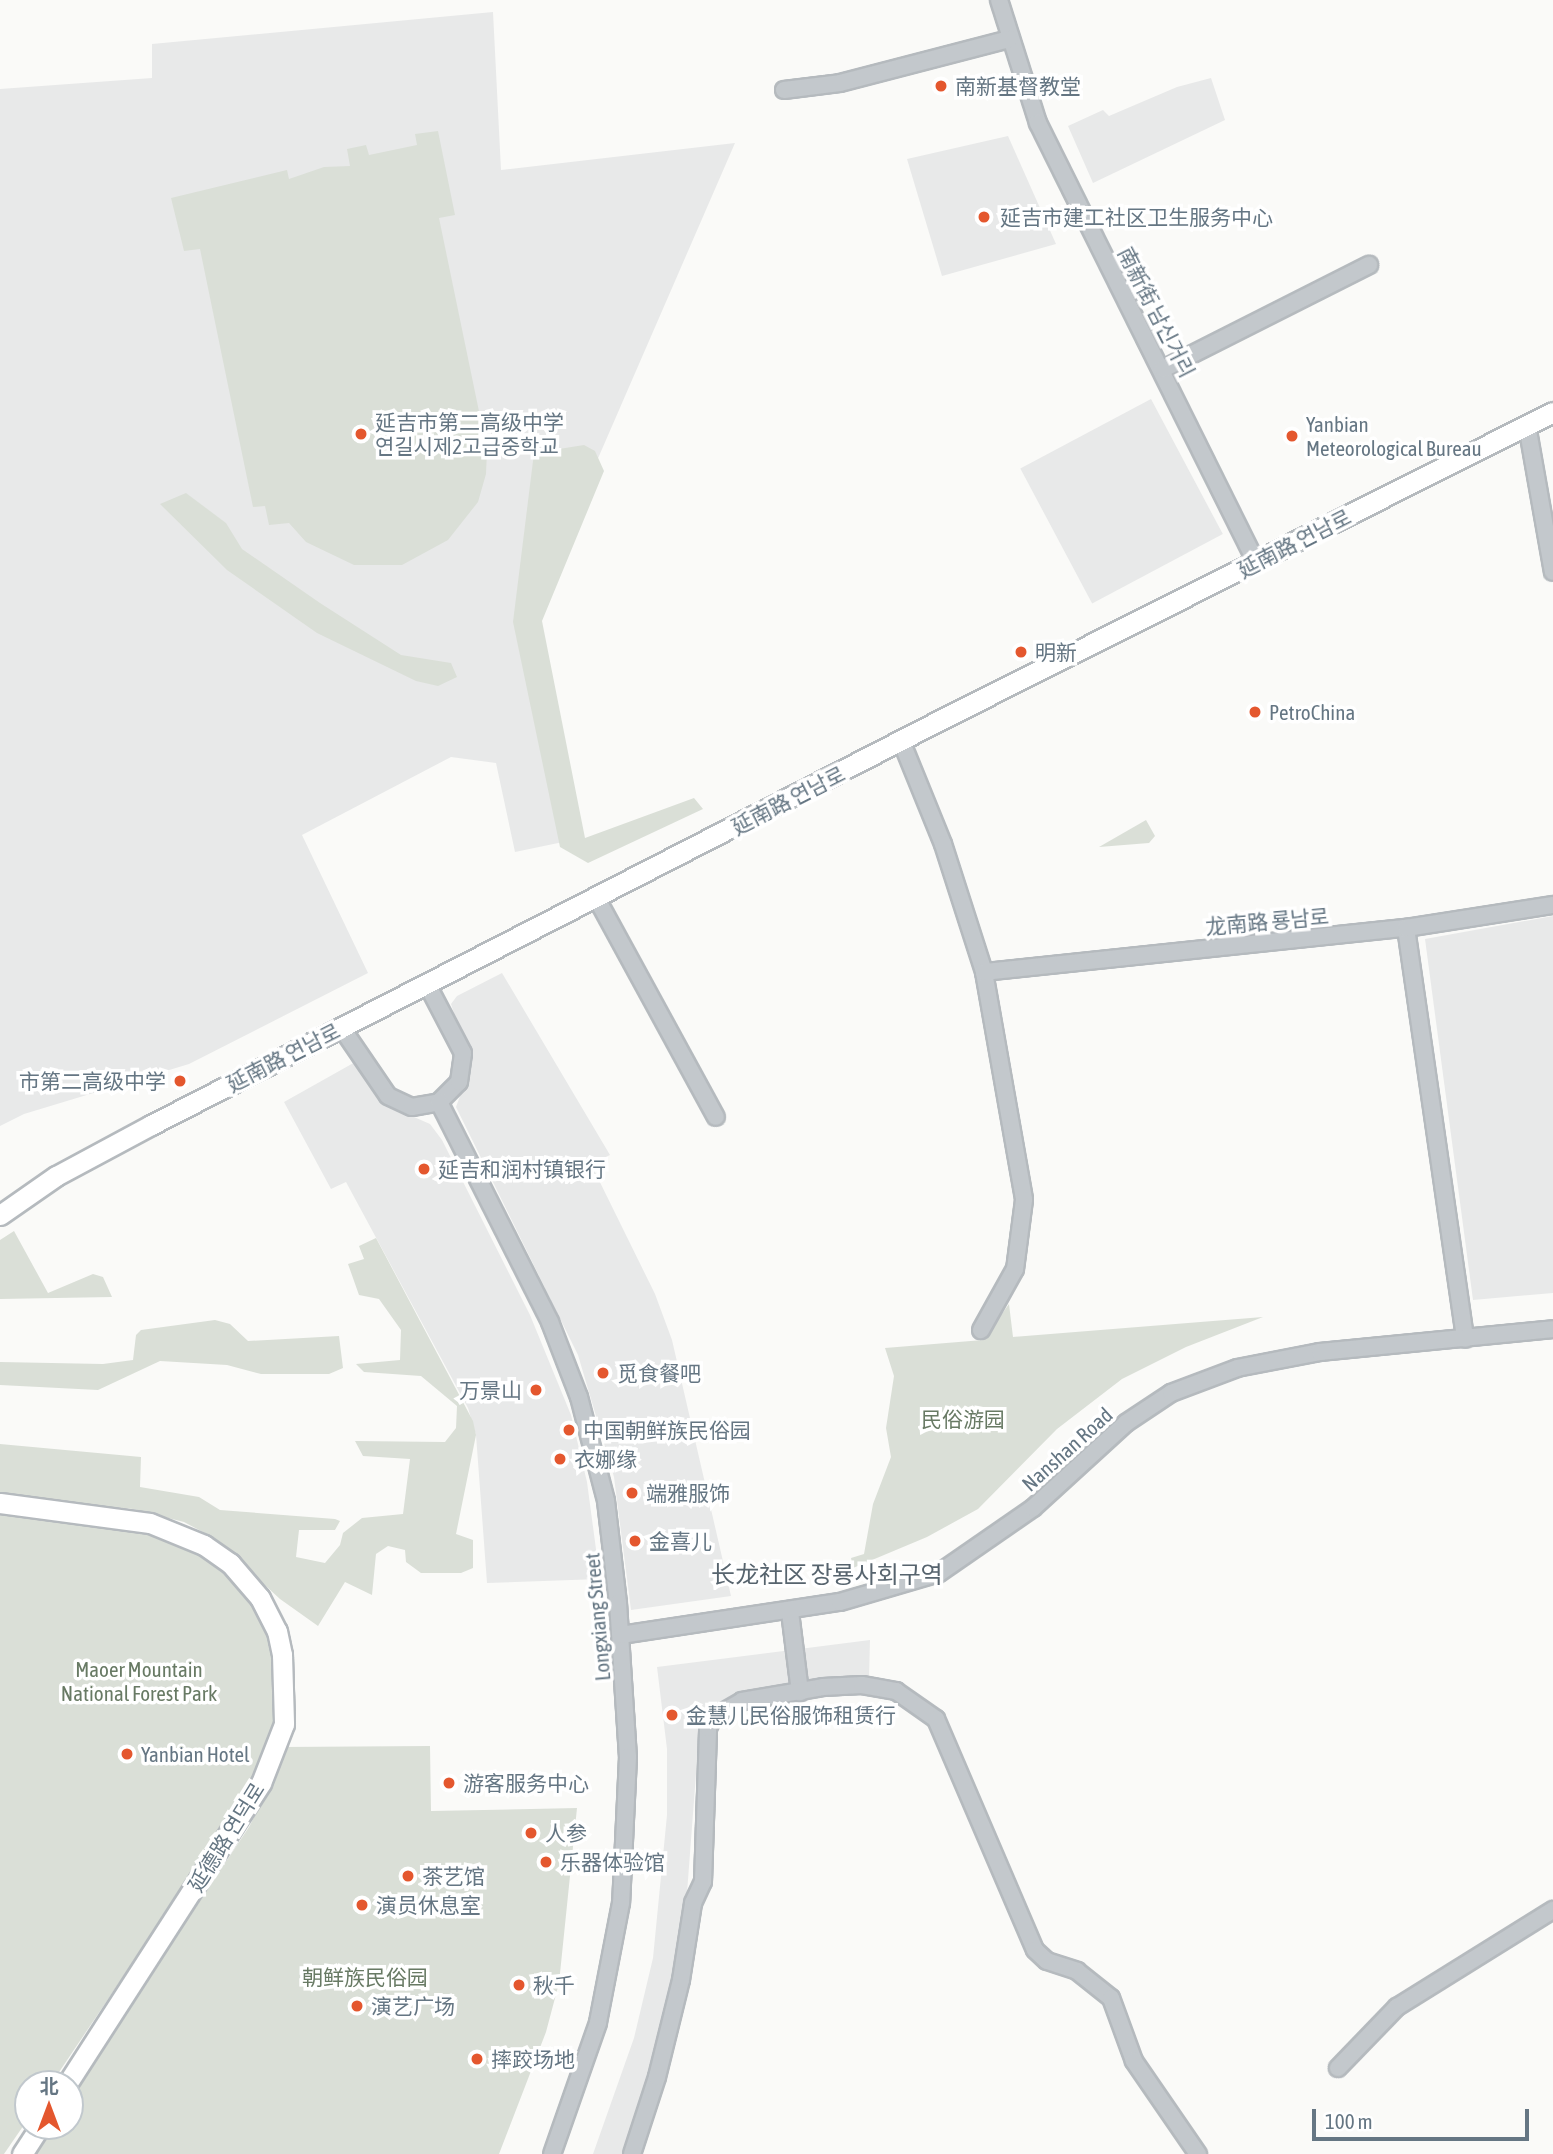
<!DOCTYPE html>
<html>
<head>
<meta charset="utf-8">
<style>
  body { margin:0 }
  #map { position:relative; width:1553px; height:2154px; overflow:hidden; background:#fafaf8; font-family:"Asap Condensed","Noto Sans SC","Noto Sans KR",sans-serif }
  div>[style] { position:absolute }
  .built>* { inset:0; background:#e8e9e9; transform-origin:0 0 }
  .green>* { inset:0; background:#dadfd7 }
  .roads { filter:drop-shadow(2px 0 #b5babe) drop-shadow(-2px 0 #b5babe) drop-shadow(0 2px #b5babe) drop-shadow(0 -2px #b5babe) }
  .minor>* { height:16px; margin:-8px; padding:0 8px; transform-origin:8px; border-radius:8px; background:#c3c8cc }
  .major>* { height:19px; margin:-9.5px; padding:0 9.5px; transform-origin:9.5px; border-radius:9.5px; background:#fff }
  .dots>* { width:19px; height:19px; translate:-50% -50%; box-sizing:border-box; border:4px solid #fff; border-radius:50% }
  span { translate:-50% -50%; white-space:nowrap; text-align:center; line-height:1.15; -webkit-text-stroke:7px #fff; paint-order:stroke }
  .poi-label { font-size:21px; color:#657683 }
  .left { translate:0 -50%; text-align:left }
  .right { translate:-100% -50%; text-align:right }
  .street-label { font-size:21px; color:#657683 }
  .park-label { font-size:21px; color:#687a64 }
  .quarter-label { font-size:24px; color:#57646e }
  .north { position:absolute; left:14px; top:2070px; width:70px; height:70px; box-sizing:border-box; background:#fff; border:2px solid #c1c8cd; border-radius:50%; rotate:0deg; font-size:19px; font-weight:700; line-height:28px; text-align:center; color:#657683 }
  .north::after { content:''; display:block; margin:auto; width:24px; height:32px; background:#e4572e; clip-path:polygon(50% 0,100% 100%,50% 72%,0 100%) }
  .scale { position:absolute; left:1312px; top:2109px; width:217px; height:32px; box-sizing:border-box; border:4px solid #657683; border-top:0; padding-left:9px; font-size:21px; line-height:24px; white-space:nowrap; color:#657683; -webkit-text-stroke:5px #fff; paint-order:stroke }
</style>
</head>
<body>
<div id="map">
  <div class="built">
    <div style="clip-path:polygon(493px 12px,501px 170px,735px 143px,523px 631px,563px 842px,515px 852px,496px 763px,451px 757px,302px 835px,368px 973px,189px 1064px,24px 1114px,0 1126px,0 89px,152px 78px,152px 44px)"></div>
    <div style="clip-path:polygon(1211px 78px,1225px 120px,1093px 183px,1068px 126px,1103px 110px,1109px 116px,1177px 87px)"></div>
    <div style="clip-path:polygon(1008px 136px,1056px 244px,942px 276px,907px 159px)"></div>
    <div style="left:1151px;top:399px;width:153px;height:148px;rotate:62deg"></div>
    <div style="clip-path:polygon(1553px 916px,1553px 1293px,1473px 1300px,1425px 939px)"></div>
    <div style="clip-path:polygon(502px 973px,610px 1155px,591px 1164px,655px 1294px,672px 1340px,731px 1596px,631px 1610px,614px 1477px,578px 1355px,456px 1107px,471px 1066px,451px 1004px,457px 996px)"></div>
    <div style="clip-path:polygon(357px 1061px,382px 1103px,430px 1124px,442px 1140px,530px 1315px,571px 1415px,587px 1482px,600px 1579px,487px 1583px,476px 1435px,468px 1408px,346px 1182px,331px 1189px,284px 1102px)"></div>
    <div style="clip-path:polygon(870px 1640px,869px 1678px,729px 1697px,709px 1709px,700px 1721px,683px 1946px,629px 2154px,593px 2154px,634px 2038px,653px 1958px,667px 1815px,667px 1749px,657px 1667px)"></div>
  </div>
  <div class="green">
    <div style="clip-path:polygon(438px 131px,455px 215px,439px 218px,487px 450px,486px 474px,478px 502px,448px 540px,402px 565px,354px 565px,306px 542px,289px 523px,269px 525px,265px 506px,253px 507px,200px 249px,184px 251px,171px 198px,287px 170px,289px 179px,324px 167px,350px 166px,347px 149px,366px 145px,369px 155px,417px 145px,415px 134px)"></div>
    <div style="clip-path:polygon(584px 445px,595px 451px,604px 471px,542px 621px,585px 838px,694px 798px,703px 809px,588px 863px,560px 847px,513px 622px,534px 453px)"></div>
    <div style="clip-path:polygon(186px 493px,226px 523px,242px 549px,320px 603px,401px 655px,451px 663px,457px 677px,438px 686px,416px 681px,317px 633px,227px 570px,160px 504px)"></div>
    <div style="clip-path:polygon(1146px 820px,1155px 836px,1149px 843px,1099px 847px)"></div>
    <div style="clip-path:polygon(14px 1231px,48px 1293px,93px 1274px,103px 1277px,112px 1297px,0 1299px,0 1240px)"></div>
    <div style="clip-path:polygon(376px 1238px,473px 1421px,476px 1435px,456px 1534px,473px 1540px,473px 1568px,461px 1573px,421px 1573px,406px 1562px,405px 1550px,388px 1546px,376px 1554px,372px 1595px,345px 1582px,318px 1626px,280px 1599px,214px 1538px,184px 1522px,133px 1509px,0 1496px,0 1444px,141px 1457px,140px 1487px,199px 1497px,220px 1510px,335px 1519px,340px 1521px,335px 1530px,299px 1530px,296px 1557px,325px 1563px,340px 1545px,343px 1533px,362px 1518px,403px 1514px,410px 1459px,363px 1456px,355px 1441px,445px 1442px,456px 1428px,457px 1406px,421px 1376px,364px 1372px,356px 1364px,400px 1360px,401px 1330px,379px 1299px,359px 1295px,348px 1264px,364px 1259px,359px 1246px)"></div>
    <div style="clip-path:polygon(1009px 1304px,1013px 1337px,1263px 1317px,1186px 1347px,1122px 1379px,1057px 1429px,978px 1509px,927px 1537px,853px 1568px,851px 1558px,864px 1554px,873px 1504px,891px 1457px,886px 1428px,894px 1376px,885px 1348px,983px 1340px)"></div>
    <div style="clip-path:polygon(215px 1320px,230px 1324px,248px 1341px,339px 1336px,343px 1368px,329px 1374px,261px 1374px,227px 1365px,160px 1361px,98px 1390px,0 1385px,0 1362px,103px 1364px,133px 1360px,136px 1335px,141px 1330px)"></div>
    <div style="clip-path:polygon(0 1513px,116px 1524px,157px 1534px,206px 1555px,243px 1583px,271px 1627px,278px 1706px,254px 1782px,51px 2084px,28px 2084px,28px 2119px,4px 2154px,0 2154px)"></div>
    <div style="clip-path:polygon(430px 1746px,431px 1811px,577px 1808px,559px 1983px,546px 2032px,499px 2154px,32px 2154px,50px 2126px,70px 2126px,70px 2096px,249px 1827px,272px 1783px,282px 1747px)"></div>
  </div>
  <div class="roads">
    <div class="minor">
      <div style="left:999px;top:0;width:129px;rotate:72.4deg"></div>
      <div style="left:1038px;top:123px;width:490px;rotate:63.6deg"></div>
      <div style="left:784px;top:90px;width:56px;rotate:-7.1deg"></div>
      <div style="left:840px;top:83px;width:175px;rotate:-14.6deg"></div>
      <div style="left:1163px;top:369px;width:231px;rotate:-26.8deg"></div>
      <div style="left:1527px;top:425px;width:149px;rotate:80deg"></div>
      <div style="left:902px;top:743px;width:109px;rotate:67.9deg"></div>
      <div style="left:943px;top:844px;width:134px;rotate:72.2deg"></div>
      <div style="left:984px;top:972px;width:231px;rotate:80deg"></div>
      <div style="left:1024px;top:1200px;width:70px;rotate:97.4deg"></div>
      <div style="left:1015px;top:1269px;width:70px;rotate:119.1deg"></div>
      <div style="left:597px;top:899px;width:248px;rotate:61.4deg"></div>
      <div style="left:1406px;top:928px;width:415px;rotate:81.8deg"></div>
      <div style="left:984px;top:972px;width:424px;rotate:-6deg"></div>
      <div style="left:1406px;top:928px;width:149px;rotate:-8.9deg"></div>
      <div style="left:341px;top:1027px;width:83px;rotate:55.7deg"></div>
      <div style="left:388px;top:1096px;width:26px;rotate:25deg"></div>
      <div style="left:412px;top:1107px;width:27px;rotate:-10deg"></div>
      <div style="left:439px;top:1102px;width:28px;rotate:-45deg"></div>
      <div style="left:459px;top:1082px;width:29px;rotate:-82deg"></div>
      <div style="left:463px;top:1053px;width:78px;rotate:-117.6deg"></div>
      <div style="left:439px;top:1102px;width:246px;rotate:63.2deg"></div>
      <div style="left:550px;top:1322px;width:80px;rotate:68.9deg"></div>
      <div style="left:579px;top:1397px;width:107px;rotate:75.4deg"></div>
      <div style="left:606px;top:1501px;width:103px;rotate:83.3deg"></div>
      <div style="left:618px;top:1603px;width:154px;rotate:86.3deg"></div>
      <div style="left:628px;top:1757px;width:146px;rotate:92.7deg"></div>
      <div style="left:621px;top:1903px;width:122px;rotate:100.9deg"></div>
      <div style="left:598px;top:2023px;width:139px;rotate:109.3deg"></div>
      <div style="left:790px;top:1612px;width:81px;rotate:82.9deg"></div>
      <div style="left:621px;top:1635px;width:221px;rotate:-8.6deg"></div>
      <div style="left:840px;top:1602px;width:103px;rotate:-16.3deg"></div>
      <div style="left:939px;top:1573px;width:114px;rotate:-34.7deg"></div>
      <div style="left:1033px;top:1508px;width:126px;rotate:-42.4deg"></div>
      <div style="left:1126px;top:1423px;width:54px;rotate:-33.7deg"></div>
      <div style="left:1171px;top:1393px;width:71px;rotate:-20.7deg"></div>
      <div style="left:1237px;top:1368px;width:85px;rotate:-10.9deg"></div>
      <div style="left:1320px;top:1352px;width:234px;rotate:-5.6deg"></div>
      <div style="left:1338px;top:2068px;width:85px;rotate:-46deg"></div>
      <div style="left:1397px;top:2007px;width:184px;rotate:-31.9deg"></div>
      <div style="left:632px;top:2154px;width:81px;rotate:-72deg"></div>
      <div style="left:657px;top:2077px;width:100px;rotate:-76.1deg"></div>
      <div style="left:681px;top:1980px;width:78px;rotate:-81.1deg"></div>
      <div style="left:693px;top:1903px;width:23px;rotate:-65deg"></div>
      <div style="left:703px;top:1882px;width:154px;rotate:-88.1deg"></div>
      <div style="left:708px;top:1728px;width:11px;rotate:-63deg"></div>
      <div style="left:713px;top:1718px;width:34px;rotate:-30deg"></div>
      <div style="left:742px;top:1701px;width:82px;rotate:-9.8deg"></div>
      <div style="left:823px;top:1687px;width:39px;rotate:-3deg"></div>
      <div style="left:862px;top:1685px;width:35px;rotate:10deg"></div>
      <div style="left:896px;top:1691px;width:49px;rotate:35deg"></div>
      <div style="left:936px;top:1719px;width:251px;rotate:66.8deg"></div>
      <div style="left:1035px;top:1950px;width:16px;rotate:43deg"></div>
      <div style="left:1047px;top:1961px;width:32px;rotate:18deg"></div>
      <div style="left:1077px;top:1971px;width:43px;rotate:38.5deg"></div>
      <div style="left:1111px;top:1998px;width:67px;rotate:69.9deg"></div>
      <div style="left:1134px;top:2061px;width:113px;rotate:55.5deg"></div>
    </div>
    <div class="major">
      <div style="left:0;top:1215px;width:68px;rotate:-34.9deg"></div>
      <div style="left:56px;top:1176px;width:108px;rotate:-28.2deg"></div>
      <div style="left:151px;top:1125px;width:894px;rotate:-27.17deg"></div>
      <div style="left:946px;top:717px;width:679px;rotate:-26.68deg"></div>
      <div style="left:0;top:1503px;width:151px;rotate:7.6deg"></div>
      <div style="left:150px;top:1523px;width:58px;rotate:22.2deg"></div>
      <div style="left:204px;top:1545px;width:32px;rotate:35deg"></div>
      <div style="left:230px;top:1563px;width:46px;rotate:49.4deg"></div>
      <div style="left:260px;top:1598px;width:37px;rotate:63deg"></div>
      <div style="left:277px;top:1631px;width:25px;rotate:78deg"></div>
      <div style="left:282px;top:1655px;width:69px;rotate:88.3deg"></div>
      <div style="left:284px;top:1724px;width:63px;rotate:111.3deg"></div>
      <div style="left:261px;top:1783px;width:358px;rotate:122.8deg"></div>
      <div style="left:22px;top:2154px;width:33px;rotate:-57deg"></div>
    </div>
  </div>
  <div class="dots">
    <div style="left:941px;top:86px;background:#e4572e"></div>
    <div style="left:984px;top:217px;background:#e4572e"></div>
    <div style="left:361px;top:434px;background:#e4572e"></div>
    <div style="left:1292px;top:436px;background:#e4572e"></div>
    <div style="left:1021px;top:652px;background:#e4572e"></div>
    <div style="left:1255px;top:712px;background:#e4572e"></div>
    <div style="left:180px;top:1081px;background:#e4572e"></div>
    <div style="left:424px;top:1169px;background:#e4572e"></div>
    <div style="left:603px;top:1373px;background:#e4572e"></div>
    <div style="left:536px;top:1390px;background:#e4572e"></div>
    <div style="left:569px;top:1430px;background:#e4572e"></div>
    <div style="left:560px;top:1459px;background:#e4572e"></div>
    <div style="left:632px;top:1493px;background:#e4572e"></div>
    <div style="left:635px;top:1541px;background:#e4572e"></div>
    <div style="left:672px;top:1715px;background:#e4572e"></div>
    <div style="left:127px;top:1754px;background:#e4572e"></div>
    <div style="left:449px;top:1783px;background:#e4572e"></div>
    <div style="left:531px;top:1833px;background:#e4572e"></div>
    <div style="left:546px;top:1862px;background:#e4572e"></div>
    <div style="left:408px;top:1876px;background:#e4572e"></div>
    <div style="left:362px;top:1905px;background:#e4572e"></div>
    <div style="left:519px;top:1985px;background:#e4572e"></div>
    <div style="left:357px;top:2006px;background:#e4572e"></div>
    <div style="left:477px;top:2059px;background:#e4572e"></div>
  </div>
  <div class="poi-label">
    <span class="left" style="left:955px;top:86px">南新基督教堂</span>
    <span class="left" style="left:1000px;top:217px">延吉市建工社区卫生服务中心</span>
    <span class="left" style="left:375px;top:434px">延吉市第二高级中学<br>연길시제2고급중학교</span>
    <span class="left" style="left:1306px;top:436px">Yanbian<br>Meteorological Bureau</span>
    <span class="left" style="left:1035px;top:652px">明新</span>
    <span class="left" style="left:1269px;top:712px">PetroChina</span>
    <span class="right" style="left:166px;top:1081px">市第二高级中学</span>
    <span class="left" style="left:438px;top:1169px">延吉和润村镇银行</span>
    <span class="left" style="left:617px;top:1373px">觅食餐吧</span>
    <span class="right" style="left:522px;top:1390px">万景山</span>
    <span class="left" style="left:583px;top:1430px">中国朝鲜族民俗园</span>
    <span class="left" style="left:574px;top:1459px">衣娜缘</span>
    <span class="left" style="left:646px;top:1493px">端雅服饰</span>
    <span class="left" style="left:649px;top:1541px">金喜儿</span>
    <span class="left" style="left:686px;top:1715px">金慧儿民俗服饰租赁行</span>
    <span class="left" style="left:141px;top:1754px">Yanbian Hotel</span>
    <span class="left" style="left:463px;top:1783px">游客服务中心</span>
    <span class="left" style="left:545px;top:1833px">人参</span>
    <span class="left" style="left:560px;top:1862px">乐器体验馆</span>
    <span class="left" style="left:422px;top:1876px">茶艺馆</span>
    <span class="left" style="left:376px;top:1905px">演员休息室</span>
    <span class="left" style="left:533px;top:1985px">秋千</span>
    <span class="left" style="left:371px;top:2006px">演艺广场</span>
    <span class="left" style="left:491px;top:2059px">摔跤场地</span>
  </div>
  <div class="street-label">
    <span style="left:1157px;top:312px;rotate:63deg">南新街 남신거리</span>
    <span style="left:1294px;top:543px;rotate:-27deg">延南路 연남로</span>
    <span style="left:788px;top:800px;rotate:-27deg">延南路 연남로</span>
    <span style="left:1267px;top:921px;rotate:-5deg">龙南路 룡남로</span>
    <span style="left:283px;top:1057px;rotate:-27deg">延南路 연남로</span>
    <span style="left:1067px;top:1449px;rotate:-42deg">Nanshan Road</span>
    <span style="left:597px;top:1617px;rotate:-95deg">Longxiang Street</span>
    <span style="left:226px;top:1837px;rotate:-58deg">延德路 연덕로</span>
  </div>
  <div class="park-label">
    <span style="left:963px;top:1419px">民俗游园</span>
    <span style="left:139px;top:1681px">Maoer Mountain<br>National Forest Park</span>
    <span style="left:365px;top:1977px">朝鲜族民俗园</span>
  </div>
  <div class="quarter-label">
    <span style="left:827px;top:1575px">长龙社区 장룡사회구역</span>
  </div>
  <div class="north">北</div>
  <div class="scale">100 m</div>
</div>
</body>
</html>
